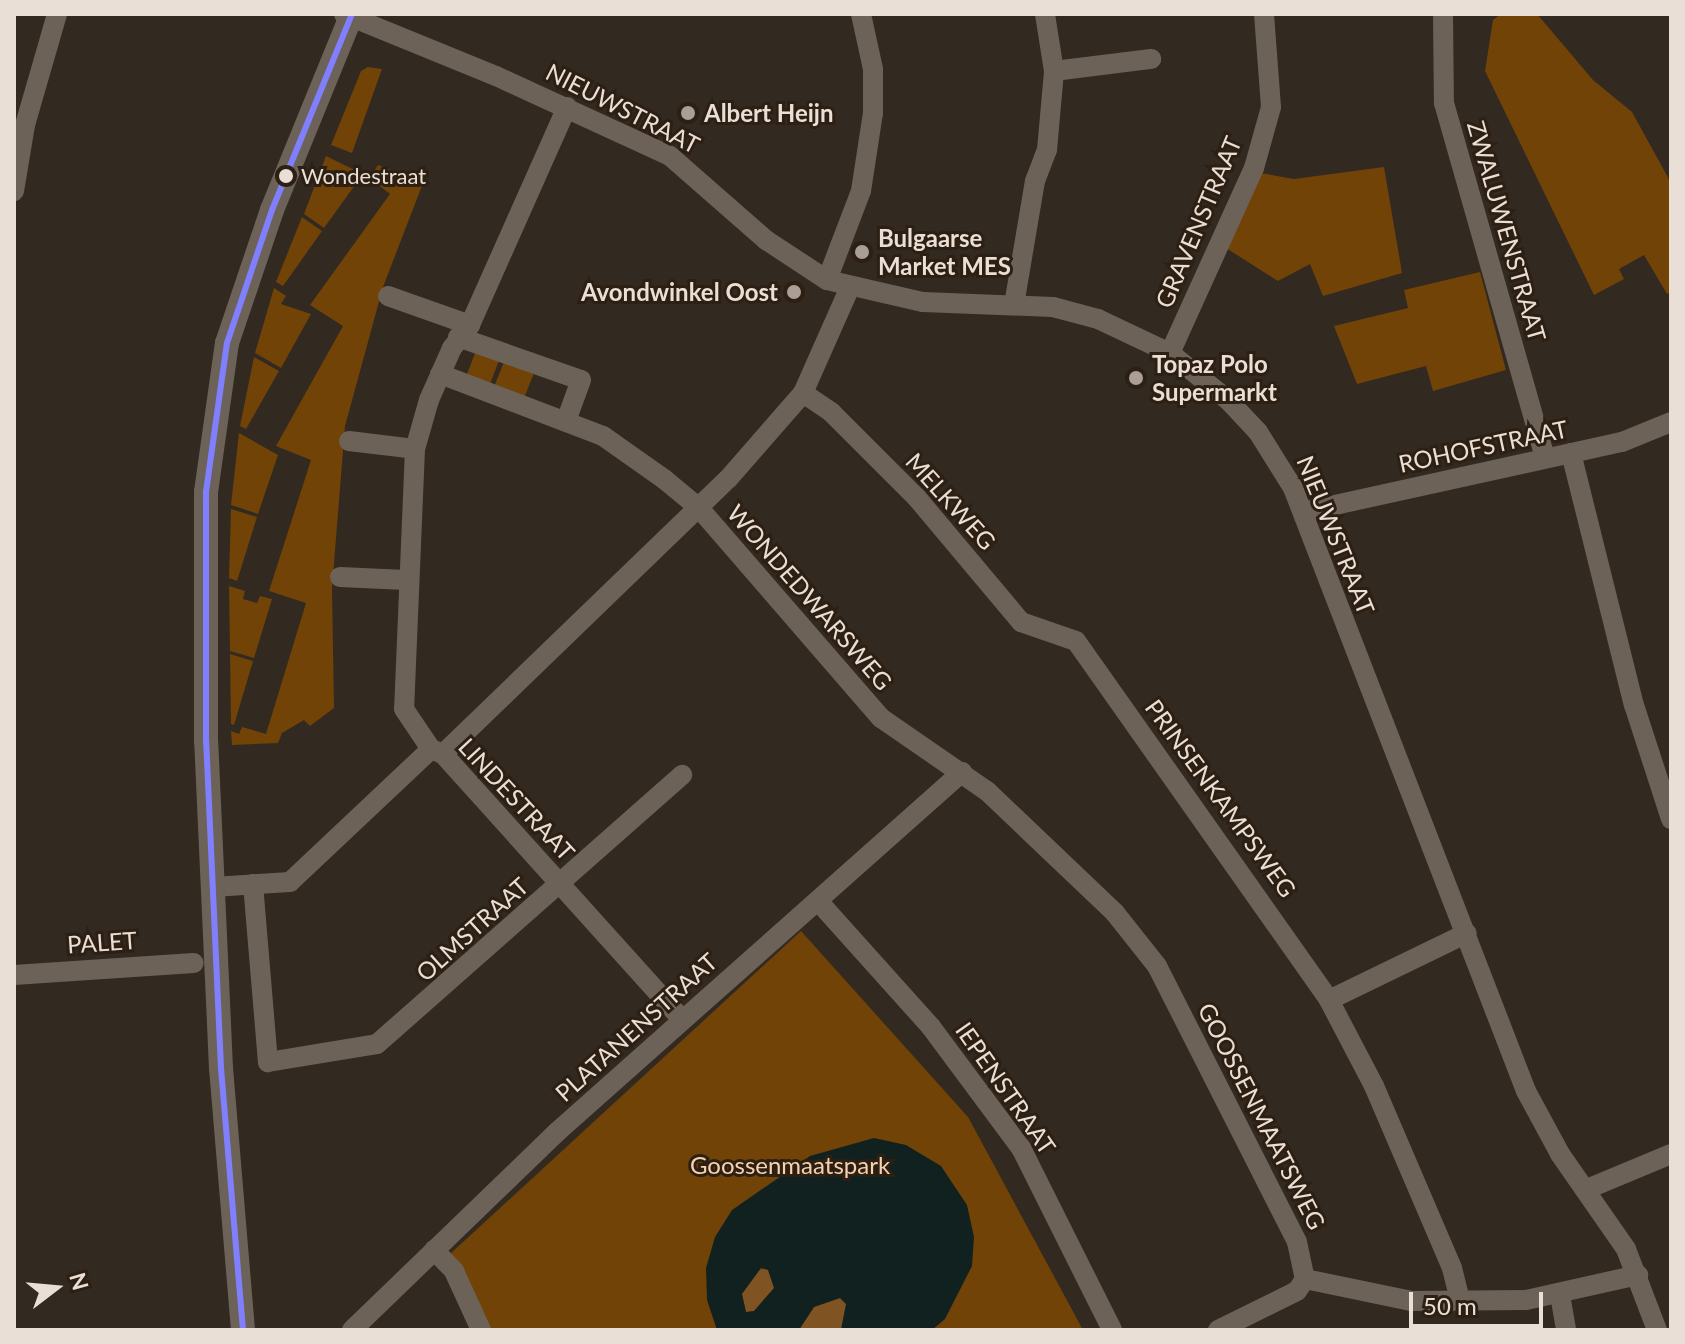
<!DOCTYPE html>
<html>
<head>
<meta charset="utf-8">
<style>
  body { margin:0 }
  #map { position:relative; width:1685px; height:1344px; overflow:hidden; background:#322921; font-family:Lato,sans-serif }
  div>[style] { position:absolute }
  .green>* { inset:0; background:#714307; transform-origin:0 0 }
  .forest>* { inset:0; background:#805322 }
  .water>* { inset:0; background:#112120 }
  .minor>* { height:20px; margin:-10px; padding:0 10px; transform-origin:10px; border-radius:10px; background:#6c6258 }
  .tertiary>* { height:24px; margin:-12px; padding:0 12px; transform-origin:12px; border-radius:12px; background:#6c6258 }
  .bus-1>* { height:6px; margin:-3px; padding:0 3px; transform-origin:3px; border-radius:3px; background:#8080ff }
  .dots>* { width:22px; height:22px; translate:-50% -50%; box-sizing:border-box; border:4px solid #2d1f12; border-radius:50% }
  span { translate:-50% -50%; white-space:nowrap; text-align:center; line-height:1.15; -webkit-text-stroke:6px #2d1f12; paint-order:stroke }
  .bus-label { font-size:22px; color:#e9dfd6 }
  .left { translate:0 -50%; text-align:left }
  .street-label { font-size:24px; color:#e9dfd6 }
  .poi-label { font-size:24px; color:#e9dfd6; font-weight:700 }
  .right { translate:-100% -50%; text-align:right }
  .park-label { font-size:24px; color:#f5d1b0 }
  .frame { position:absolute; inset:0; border:16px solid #e9dfd6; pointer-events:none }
  .north { position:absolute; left:16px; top:1248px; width:80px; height:80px; -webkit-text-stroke:6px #2d1f12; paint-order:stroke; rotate:74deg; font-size:22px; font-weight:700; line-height:32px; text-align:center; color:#e9dfd6 }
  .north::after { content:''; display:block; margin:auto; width:28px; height:36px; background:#e9dfd6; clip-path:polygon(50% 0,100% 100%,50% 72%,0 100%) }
  .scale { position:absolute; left:1409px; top:1292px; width:134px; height:36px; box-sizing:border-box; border:4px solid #e9dfd6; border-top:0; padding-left:10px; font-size:24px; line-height:28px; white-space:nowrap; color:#e9dfd6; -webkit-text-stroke:6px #2d1f12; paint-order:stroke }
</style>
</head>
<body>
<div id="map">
  <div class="green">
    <div style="clip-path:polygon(1501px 14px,1537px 14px,1593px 80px,1632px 112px,1671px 183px,1671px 292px,1667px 294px,1644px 255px,1619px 269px,1624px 279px,1594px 295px,1485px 71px,1493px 20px)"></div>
    <div style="clip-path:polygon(368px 67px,382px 69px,352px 153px,331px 145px,361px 71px)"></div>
    <div style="clip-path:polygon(326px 156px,363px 174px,324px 228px,304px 214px)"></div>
    <div style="clip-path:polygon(378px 165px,423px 183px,383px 287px,345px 426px,332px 588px,334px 708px,310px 726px,304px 720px,282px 733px,278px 743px,232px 745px,231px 731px,239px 734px,242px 727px,266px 734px,306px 603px,269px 591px,311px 460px,276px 446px,343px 326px,310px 305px,390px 194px,370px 178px)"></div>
    <div style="clip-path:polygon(1384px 167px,1402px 273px,1323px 296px,1310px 264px,1278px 281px,1226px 248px,1260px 173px,1294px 179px)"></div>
    <div style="clip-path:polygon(302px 217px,322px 231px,283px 286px,276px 282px)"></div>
    <div style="clip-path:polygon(1480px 272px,1506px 370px,1433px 391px,1426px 366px,1357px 384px,1334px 326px,1408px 308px,1404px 290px)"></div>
    <div style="clip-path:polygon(274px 288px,286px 296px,281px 304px,311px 314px,281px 368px,255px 353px)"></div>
    <div style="left:477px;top:348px;width:25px;height:30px;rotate:21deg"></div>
    <div style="clip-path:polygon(254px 357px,279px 371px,246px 429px,240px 426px)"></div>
    <div style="left:504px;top:362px;width:32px;height:25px;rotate:22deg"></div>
    <div style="clip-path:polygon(239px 433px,278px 455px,258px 514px,231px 505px)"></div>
    <div style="clip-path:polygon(231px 509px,257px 517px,237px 581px,229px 578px)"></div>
    <div style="clip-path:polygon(229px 586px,245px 591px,243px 599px,257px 603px,260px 596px,272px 599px,254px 658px,230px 651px)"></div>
    <div style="clip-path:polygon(230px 654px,253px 661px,234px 725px,231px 724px)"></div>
    <div style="clip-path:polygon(801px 931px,968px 1117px,1083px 1330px,488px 1330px,450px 1254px)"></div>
  </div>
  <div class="forest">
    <div style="clip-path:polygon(768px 1269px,774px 1288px,754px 1311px,746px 1312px,742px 1294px,749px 1278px,755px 1270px)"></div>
    <div style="clip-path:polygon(840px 1298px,846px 1304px,841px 1330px,799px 1330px,814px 1307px)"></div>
  </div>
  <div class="water">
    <div style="clip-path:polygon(evenodd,874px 1138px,906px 1145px,941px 1166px,967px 1205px,974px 1237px,972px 1266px,945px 1319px,932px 1330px,841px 1330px,846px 1304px,840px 1298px,814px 1307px,799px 1330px,717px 1330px,707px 1300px,706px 1268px,715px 1237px,732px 1210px,810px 1156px,874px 1138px,761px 1268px,768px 1270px,774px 1288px,754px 1311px,746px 1312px,742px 1294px,761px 1268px)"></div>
  </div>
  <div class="minor">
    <div style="left:344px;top:14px;width:164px;rotate:22.2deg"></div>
    <div style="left:496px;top:76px;width:192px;rotate:24.7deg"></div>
    <div style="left:670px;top:156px;width:128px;rotate:41.2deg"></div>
    <div style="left:766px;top:240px;width:73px;rotate:33.3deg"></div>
    <div style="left:827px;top:280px;width:98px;rotate:12.9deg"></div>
    <div style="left:923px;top:302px;width:130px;rotate:2.2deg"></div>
    <div style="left:1053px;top:307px;width:47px;rotate:14.9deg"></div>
    <div style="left:1098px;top:319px;width:80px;rotate:25.3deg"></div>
    <div style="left:1170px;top:353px;width:75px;rotate:39deg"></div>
    <div style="left:1228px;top:400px;width:44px;rotate:46.8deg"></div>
    <div style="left:1258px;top:432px;width:66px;rotate:58deg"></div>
    <div style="left:1293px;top:488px;width:646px;rotate:68.87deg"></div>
    <div style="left:1526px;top:1091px;width:72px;rotate:61.6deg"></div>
    <div style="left:1560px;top:1154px;width:116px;rotate:55.2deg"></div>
    <div style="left:1626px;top:1249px;width:87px;rotate:69.1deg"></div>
    <div style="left:1443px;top:14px;width:89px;rotate:89.4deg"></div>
    <div style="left:1444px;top:103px;width:369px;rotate:74.1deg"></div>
    <div style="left:1054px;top:71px;width:98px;rotate:-7.1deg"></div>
    <div style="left:567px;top:107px;width:239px;rotate:114deg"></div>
    <div style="left:470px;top:325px;width:29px;rotate:128deg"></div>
    <div style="left:452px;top:348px;width:57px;rotate:113.9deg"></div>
    <div style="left:429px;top:400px;width:51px;rotate:105.9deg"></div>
    <div style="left:415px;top:449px;width:260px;rotate:92.4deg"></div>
    <div style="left:404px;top:709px;width:48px;rotate:56deg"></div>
    <div style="left:431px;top:749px;width:13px;rotate:23deg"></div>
    <div style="left:443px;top:754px;width:357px;rotate:48deg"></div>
    <div style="left:14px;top:191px;width:67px;rotate:-80.5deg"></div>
    <div style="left:25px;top:125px;width:116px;rotate:-73.9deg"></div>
    <div style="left:827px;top:280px;width:95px;rotate:-69.1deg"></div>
    <div style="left:861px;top:191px;width:79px;rotate:-81.3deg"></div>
    <div style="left:873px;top:113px;width:44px;rotate:-90deg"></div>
    <div style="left:873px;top:69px;width:56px;rotate:-102.3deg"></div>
    <div style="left:388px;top:296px;width:87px;rotate:19.5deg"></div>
    <div style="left:1014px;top:305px;width:126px;rotate:-80.4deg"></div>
    <div style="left:1035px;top:181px;width:33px;rotate:-69deg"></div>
    <div style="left:1047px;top:150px;width:79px;rotate:-84.9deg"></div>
    <div style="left:1054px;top:71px;width:58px;rotate:-99deg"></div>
    <div style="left:458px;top:337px;width:130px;rotate:19.3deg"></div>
    <div style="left:581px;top:380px;width:44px;rotate:110.1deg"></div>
    <div style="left:1170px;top:353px;width:203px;rotate:-65.6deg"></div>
    <div style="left:1254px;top:168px;width:63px;rotate:-74.4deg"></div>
    <div style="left:1271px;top:107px;width:93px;rotate:-94.3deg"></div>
    <div style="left:440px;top:374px;width:174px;rotate:20.8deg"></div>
    <div style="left:603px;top:436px;width:75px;rotate:35.2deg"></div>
    <div style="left:664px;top:479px;width:45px;rotate:39.6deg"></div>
    <div style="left:699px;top:508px;width:278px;rotate:49.1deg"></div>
    <div style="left:881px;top:718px;width:129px;rotate:34.6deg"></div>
    <div style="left:987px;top:791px;width:177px;rotate:43.6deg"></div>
    <div style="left:1115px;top:913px;width:68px;rotate:51.6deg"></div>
    <div style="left:1157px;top:966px;width:309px;rotate:63.1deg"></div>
    <div style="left:1297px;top:1242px;width:38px;rotate:78deg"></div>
    <div style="left:1305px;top:1279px;width:108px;rotate:11.7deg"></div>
    <div style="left:1411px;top:1301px;width:115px;rotate:-0.5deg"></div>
    <div style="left:1526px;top:1300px;width:115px;rotate:-12.6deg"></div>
    <div style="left:803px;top:393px;width:34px;rotate:34deg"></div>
    <div style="left:831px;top:412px;width:122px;rotate:45deg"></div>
    <div style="left:917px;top:498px;width:162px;rotate:50deg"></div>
    <div style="left:1021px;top:622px;width:58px;rotate:19.1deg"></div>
    <div style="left:1076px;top:641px;width:439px;rotate:54.8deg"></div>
    <div style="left:1329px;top:1000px;width:97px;rotate:62.4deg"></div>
    <div style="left:1374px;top:1086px;width:198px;rotate:66.8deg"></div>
    <div style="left:1452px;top:1268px;width:33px;rotate:76deg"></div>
    <div style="left:349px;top:441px;width:66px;rotate:6.9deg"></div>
    <div style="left:1571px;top:453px;width:260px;rotate:76deg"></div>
    <div style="left:1634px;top:705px;width:120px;rotate:72deg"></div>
    <div style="left:1303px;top:512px;width:327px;rotate:-12.4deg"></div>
    <div style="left:1622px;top:442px;width:53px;rotate:-22.2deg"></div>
    <div style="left:340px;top:577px;width:66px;rotate:2.6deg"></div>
    <div style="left:443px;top:754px;width:396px;rotate:-44deg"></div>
    <div style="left:728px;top:479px;width:114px;rotate:-48.9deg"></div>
    <div style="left:803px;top:393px;width:116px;rotate:-66.1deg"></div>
    <div style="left:253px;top:884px;width:179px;rotate:85.2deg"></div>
    <div style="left:268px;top:1062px;width:110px;rotate:-9.4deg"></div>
    <div style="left:377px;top:1044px;width:407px;rotate:-41.4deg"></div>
    <div style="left:213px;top:887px;width:77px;rotate:-3.7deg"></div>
    <div style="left:290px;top:882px;width:194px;rotate:-43.3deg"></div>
    <div style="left:818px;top:901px;width:169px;rotate:48.1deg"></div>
    <div style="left:931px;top:1027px;width:151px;rotate:53.4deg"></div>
    <div style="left:1021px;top:1148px;width:203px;rotate:63.4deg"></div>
    <div style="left:14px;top:975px;width:180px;rotate:-3.8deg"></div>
    <div style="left:1329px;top:1000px;width:153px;rotate:-25.9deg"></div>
    <div style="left:1587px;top:1189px;width:91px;rotate:-22.6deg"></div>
    <div style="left:434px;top:1250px;width:29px;rotate:46deg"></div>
    <div style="left:454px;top:1271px;width:65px;rotate:65.4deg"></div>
    <div style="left:1560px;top:1295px;width:36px;rotate:80deg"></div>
    <div style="left:352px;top:1330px;width:285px;rotate:-44deg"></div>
    <div style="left:557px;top:1132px;width:542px;rotate:-41.63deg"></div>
    <div style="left:1218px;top:1330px;width:88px;rotate:-26.3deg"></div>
    <div style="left:1297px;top:1291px;width:14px;rotate:-56deg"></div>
  </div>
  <div class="tertiary">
    <div style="left:243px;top:1330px;width:263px;rotate:-94.8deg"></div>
    <div style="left:221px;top:1068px;width:327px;rotate:-92.6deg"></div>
    <div style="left:206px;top:741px;width:249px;rotate:-90deg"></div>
    <div style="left:206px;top:492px;width:150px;rotate:-82deg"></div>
    <div style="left:227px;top:343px;width:140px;rotate:-71.3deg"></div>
    <div style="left:272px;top:210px;width:212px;rotate:-67.8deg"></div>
  </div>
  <div class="bus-1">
    <div style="left:243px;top:1330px;width:263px;rotate:-94.8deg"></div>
    <div style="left:221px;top:1068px;width:327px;rotate:-92.6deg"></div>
    <div style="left:206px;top:741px;width:249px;rotate:-90deg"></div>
    <div style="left:206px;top:492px;width:150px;rotate:-82deg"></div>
    <div style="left:227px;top:343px;width:140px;rotate:-71.3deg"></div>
    <div style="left:272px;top:210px;width:212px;rotate:-67.8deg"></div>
  </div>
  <div class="dots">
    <div style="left:688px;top:113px;background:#a99f97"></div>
    <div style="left:286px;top:176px;background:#e9dfd6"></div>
    <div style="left:862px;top:252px;background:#a99f97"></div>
    <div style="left:794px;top:292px;background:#a99f97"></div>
    <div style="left:1136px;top:378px;background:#a99f97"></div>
  </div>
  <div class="bus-label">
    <span class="left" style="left:301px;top:176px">Wondestraat</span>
  </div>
  <div class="street-label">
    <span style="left:623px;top:108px;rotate:27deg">NIEUWSTRAAT</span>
    <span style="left:1198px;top:222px;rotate:-67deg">GRAVENSTRAAT</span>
    <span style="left:1507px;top:231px;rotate:74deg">ZWALUWENSTRAAT</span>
    <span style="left:1483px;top:446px;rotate:-12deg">ROHOFSTRAAT</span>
    <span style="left:951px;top:501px;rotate:48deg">MELKWEG</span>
    <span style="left:1336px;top:535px;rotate:68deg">NIEUWSTRAAT</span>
    <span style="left:810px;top:597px;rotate:49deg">WONDEDWARSWEG</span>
    <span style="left:1221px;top:798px;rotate:54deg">PRINSENKAMPSWEG</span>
    <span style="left:517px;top:799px;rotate:47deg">LINDESTRAAT</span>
    <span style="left:472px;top:929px;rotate:-42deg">OLMSTRAAT</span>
    <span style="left:102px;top:942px;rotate:-4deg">PALET</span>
    <span style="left:636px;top:1027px;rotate:-42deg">PLATANENSTRAAT</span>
    <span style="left:1006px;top:1088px;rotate:55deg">IEPENSTRAAT</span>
    <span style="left:1262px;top:1116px;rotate:63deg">GOOSSENMAATSWEG</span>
  </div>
  <div class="poi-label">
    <span class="left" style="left:704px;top:113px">Albert Heijn</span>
    <span class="left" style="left:878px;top:252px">Bulgaarse<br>Market MES</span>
    <span class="right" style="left:778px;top:292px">Avondwinkel Oost</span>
    <span class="left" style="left:1152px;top:378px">Topaz Polo<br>Supermarkt</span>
  </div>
  <div class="park-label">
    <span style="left:790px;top:1165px">Goossenmaatspark</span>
  </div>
  <div class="frame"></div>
  <div class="north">N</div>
  <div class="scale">50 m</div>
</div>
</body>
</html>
